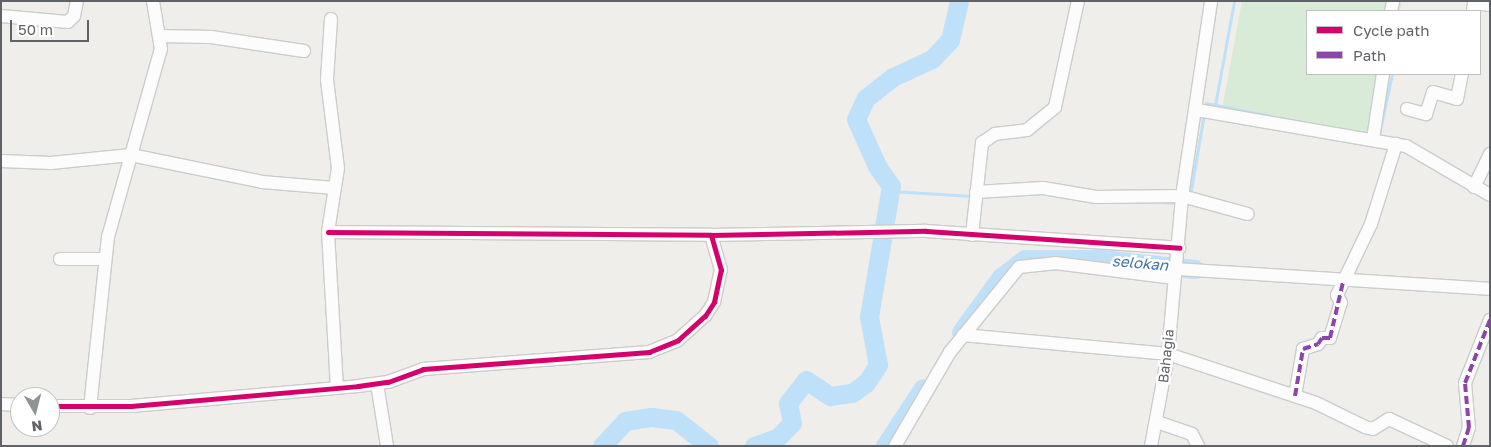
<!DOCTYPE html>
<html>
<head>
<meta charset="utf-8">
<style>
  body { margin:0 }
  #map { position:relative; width:1491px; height:447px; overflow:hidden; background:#efeeea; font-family:"Golos Text",sans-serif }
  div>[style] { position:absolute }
  .green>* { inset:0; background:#d8ebd6 }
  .stream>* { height:3px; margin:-1.5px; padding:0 1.5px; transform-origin:1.5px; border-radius:1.5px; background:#bfe0f9 }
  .river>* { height:19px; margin:-9.5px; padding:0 9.5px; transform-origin:9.5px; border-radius:9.5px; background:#bfe0f9 }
  .roads { filter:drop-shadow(1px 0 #cbcccc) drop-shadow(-1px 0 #cbcccc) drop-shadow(0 1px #cbcccc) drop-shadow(0 -1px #cbcccc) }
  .minor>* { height:12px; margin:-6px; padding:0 6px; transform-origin:6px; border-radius:6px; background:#fdfcfc }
  .quiet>* { height:4px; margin-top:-2px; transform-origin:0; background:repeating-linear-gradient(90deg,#8e44ad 0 8px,transparent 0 12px) }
  .cycleway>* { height:5px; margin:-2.5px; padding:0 2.5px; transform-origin:2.5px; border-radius:2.5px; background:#d6006c }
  span { translate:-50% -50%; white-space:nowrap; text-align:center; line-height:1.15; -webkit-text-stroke:5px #fff; paint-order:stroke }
  .street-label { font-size:14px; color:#5f6368 }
  .water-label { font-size:15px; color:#4174aa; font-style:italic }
  .frame { position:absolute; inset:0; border:2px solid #5f6368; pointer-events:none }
  .legend { position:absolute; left:1306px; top:10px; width:175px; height:65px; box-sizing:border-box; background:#fff; border:1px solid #bfc1c3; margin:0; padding:6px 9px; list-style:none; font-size:15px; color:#5f6368 }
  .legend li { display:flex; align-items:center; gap:10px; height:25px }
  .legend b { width:25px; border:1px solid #bfc1c3 }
  .north { position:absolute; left:10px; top:387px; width:50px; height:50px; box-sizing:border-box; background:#fff; border:1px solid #bfc1c3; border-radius:50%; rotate:172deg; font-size:14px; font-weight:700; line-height:20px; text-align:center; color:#5f6368 }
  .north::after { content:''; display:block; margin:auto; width:18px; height:22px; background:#919496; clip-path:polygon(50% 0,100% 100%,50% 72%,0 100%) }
  .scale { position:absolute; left:10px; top:20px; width:79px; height:22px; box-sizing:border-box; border:2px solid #5f6368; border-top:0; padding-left:6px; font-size:15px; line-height:18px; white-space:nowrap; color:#5f6368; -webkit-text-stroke:4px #fff; paint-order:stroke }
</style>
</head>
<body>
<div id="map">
  <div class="green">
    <div style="clip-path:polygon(1242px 1px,1402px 1px,1400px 11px,1307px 11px,1307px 74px,1388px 74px,1375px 139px,1220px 121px)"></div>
  </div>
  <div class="stream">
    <div style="left:1215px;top:105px;width:106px;rotate:-79.6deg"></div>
    <div style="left:1205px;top:107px;width:4px;rotate:-76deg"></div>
    <div style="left:1206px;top:103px;width:97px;rotate:11.3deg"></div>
    <div style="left:1379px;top:134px;width:61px;rotate:-77.8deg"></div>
    <div style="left:891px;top:191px;width:81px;rotate:3.5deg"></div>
    <div style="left:1190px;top:196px;width:84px;rotate:-80.4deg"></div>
    <div style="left:1162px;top:202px;width:17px;rotate:3deg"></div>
  </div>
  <div class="river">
    <div style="left:961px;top:332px;width:68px;rotate:-54deg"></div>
    <div style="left:1001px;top:277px;width:30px;rotate:-37deg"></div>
    <div style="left:1025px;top:259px;width:77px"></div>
    <div style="left:1102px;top:259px;width:93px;rotate:6.2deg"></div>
    <div style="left:602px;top:446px;width:34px;rotate:-47deg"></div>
    <div style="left:625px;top:421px;width:26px;rotate:-9deg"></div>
    <div style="left:651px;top:417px;width:25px;rotate:7deg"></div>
    <div style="left:676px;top:420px;width:42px;rotate:38.2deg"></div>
    <div style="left:754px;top:446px;width:24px;rotate:-19deg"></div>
    <div style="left:777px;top:438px;width:21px;rotate:-45deg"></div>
    <div style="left:792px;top:423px;width:20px;rotate:-101deg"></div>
    <div style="left:788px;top:403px;width:29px;rotate:-52deg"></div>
    <div style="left:806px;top:380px;width:29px;rotate:34deg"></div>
    <div style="left:830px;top:396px;width:22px;rotate:-8deg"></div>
    <div style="left:852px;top:393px;width:17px;rotate:-36deg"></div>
    <div style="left:866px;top:383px;width:22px;rotate:-56deg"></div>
    <div style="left:878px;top:365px;width:49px;rotate:-100.6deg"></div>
    <div style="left:869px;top:317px;width:133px;rotate:-80.5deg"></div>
    <div style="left:891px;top:186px;width:24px;rotate:-125deg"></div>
    <div style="left:877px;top:166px;width:51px;rotate:-114.1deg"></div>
    <div style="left:856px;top:119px;width:23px;rotate:-65deg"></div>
    <div style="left:866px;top:98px;width:34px;rotate:-38deg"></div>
    <div style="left:893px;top:77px;width:43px;rotate:-24.8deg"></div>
    <div style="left:932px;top:59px;width:26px;rotate:-47deg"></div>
    <div style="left:950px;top:40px;width:40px;rotate:-77deg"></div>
    <div style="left:885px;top:446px;width:69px;rotate:-56.8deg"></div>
  </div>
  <div class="roads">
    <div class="minor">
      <div style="left:1391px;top:11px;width:9px;rotate:-77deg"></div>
      <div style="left:1473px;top:11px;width:8px;rotate:-83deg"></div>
      <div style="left:1474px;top:3px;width:16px;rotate:7deg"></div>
      <div style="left:1px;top:16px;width:67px;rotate:5.1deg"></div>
      <div style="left:68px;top:22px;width:8px;rotate:-45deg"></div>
      <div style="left:74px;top:16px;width:15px;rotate:-79deg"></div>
      <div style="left:331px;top:19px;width:61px;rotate:93.8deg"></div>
      <div style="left:327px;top:80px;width:89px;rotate:82.9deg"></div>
      <div style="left:338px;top:168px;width:65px;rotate:98.9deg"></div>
      <div style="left:328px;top:232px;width:156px;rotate:86.7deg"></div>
      <div style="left:160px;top:36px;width:51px;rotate:1.1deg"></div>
      <div style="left:211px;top:37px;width:94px;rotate:8.6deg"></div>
      <div style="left:1407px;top:109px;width:20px;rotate:15deg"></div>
      <div style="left:1426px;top:114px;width:23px;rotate:-72deg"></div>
      <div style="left:1433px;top:92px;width:25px;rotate:16deg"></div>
      <div style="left:1457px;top:99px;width:25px;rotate:-79deg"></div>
      <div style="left:1197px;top:110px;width:212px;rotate:9.8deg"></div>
      <div style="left:1406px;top:146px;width:97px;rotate:30.3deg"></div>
      <div style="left:1373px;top:139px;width:66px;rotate:-81.3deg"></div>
      <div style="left:1px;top:161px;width:50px;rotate:2.3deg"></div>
      <div style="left:51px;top:163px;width:80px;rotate:-5.7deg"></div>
      <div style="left:131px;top:155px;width:134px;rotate:11.6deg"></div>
      <div style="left:262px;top:182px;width:72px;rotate:4.8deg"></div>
      <div style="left:1474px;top:187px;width:37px;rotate:-64deg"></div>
      <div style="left:976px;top:192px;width:67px;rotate:-3.4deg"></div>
      <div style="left:1043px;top:188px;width:54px;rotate:9.6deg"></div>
      <div style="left:1096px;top:197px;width:86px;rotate:-0.7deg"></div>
      <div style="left:1182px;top:196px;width:68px;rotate:15.3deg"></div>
      <div style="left:328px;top:232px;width:383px;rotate:0.4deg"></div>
      <div style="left:711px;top:235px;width:215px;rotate:-1.1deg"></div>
      <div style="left:926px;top:231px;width:254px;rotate:3.8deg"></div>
      <div style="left:972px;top:235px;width:93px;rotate:-83.8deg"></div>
      <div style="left:982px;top:143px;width:16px;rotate:-35deg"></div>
      <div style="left:995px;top:134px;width:32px;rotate:-7deg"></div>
      <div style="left:1027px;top:130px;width:36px;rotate:-39deg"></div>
      <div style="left:1055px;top:107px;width:108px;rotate:-77.8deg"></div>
      <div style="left:60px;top:259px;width:45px"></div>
      <div style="left:1176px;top:269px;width:315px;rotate:3.6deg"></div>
      <div style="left:963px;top:335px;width:206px;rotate:5.3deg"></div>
      <div style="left:1168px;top:354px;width:156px;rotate:18.3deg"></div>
      <div style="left:1316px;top:403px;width:55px;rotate:26.1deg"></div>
      <div style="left:1365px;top:427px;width:8px;rotate:14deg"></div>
      <div style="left:1373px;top:429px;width:19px;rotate:-32deg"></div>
      <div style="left:1389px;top:419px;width:64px;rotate:25deg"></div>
      <div style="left:377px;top:384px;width:63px;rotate:80.8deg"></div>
      <div style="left:1295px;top:396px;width:48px;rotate:-80.3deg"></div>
      <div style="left:1303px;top:349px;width:16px;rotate:-18deg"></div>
      <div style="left:1318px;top:344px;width:7px;rotate:-56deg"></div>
      <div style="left:1322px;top:338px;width:8px"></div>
      <div style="left:1330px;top:338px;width:37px;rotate:-73deg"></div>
      <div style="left:1341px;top:303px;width:9px;rotate:-117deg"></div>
      <div style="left:1337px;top:295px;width:79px;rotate:-64.4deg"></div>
      <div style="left:1371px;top:224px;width:84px;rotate:-72.6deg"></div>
      <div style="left:1px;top:404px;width:19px;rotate:3deg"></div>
      <div style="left:50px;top:406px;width:81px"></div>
      <div style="left:131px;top:406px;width:228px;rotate:-5deg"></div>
      <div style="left:358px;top:386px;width:30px;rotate:-8deg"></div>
      <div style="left:388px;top:382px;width:37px;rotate:-20deg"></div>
      <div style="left:423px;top:369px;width:227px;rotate:-4.3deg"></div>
      <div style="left:649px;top:352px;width:31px;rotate:-22deg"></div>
      <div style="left:678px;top:340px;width:36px;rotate:-42deg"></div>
      <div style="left:705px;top:316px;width:17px;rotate:-57deg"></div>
      <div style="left:714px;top:302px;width:33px;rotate:-78deg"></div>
      <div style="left:721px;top:270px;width:36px;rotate:-106deg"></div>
      <div style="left:90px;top:408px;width:172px;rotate:-84deg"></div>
      <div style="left:108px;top:237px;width:195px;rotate:-74.3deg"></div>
      <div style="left:161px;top:49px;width:49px;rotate:-99.5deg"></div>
      <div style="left:1157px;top:422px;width:37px;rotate:19deg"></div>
      <div style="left:1192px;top:434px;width:13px;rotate:63deg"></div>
      <div style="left:895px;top:446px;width:109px;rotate:-59.7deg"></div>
      <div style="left:950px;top:352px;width:109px;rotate:-50.9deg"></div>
      <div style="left:1019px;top:267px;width:36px;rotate:-6deg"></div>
      <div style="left:1055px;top:263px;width:120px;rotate:7.2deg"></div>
      <div style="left:1151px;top:446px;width:94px;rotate:-79.5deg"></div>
      <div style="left:1168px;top:354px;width:159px;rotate:-84.9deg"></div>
      <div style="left:1182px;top:196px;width:197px;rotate:-81.5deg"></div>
      <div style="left:1463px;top:446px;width:19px;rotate:-72deg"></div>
      <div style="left:1469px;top:428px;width:45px;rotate:-95.1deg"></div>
      <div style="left:1465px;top:383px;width:68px;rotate:-68.4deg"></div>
    </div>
  </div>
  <div class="quiet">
    <div style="left:1295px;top:396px;width:48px;rotate:-80.3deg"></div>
    <div style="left:1303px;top:349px;width:16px;rotate:-18deg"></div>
    <div style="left:1318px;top:344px;width:7px;rotate:-56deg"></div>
    <div style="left:1322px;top:338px;width:8px"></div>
    <div style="left:1330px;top:338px;width:57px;rotate:-76.9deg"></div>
    <div style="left:1463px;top:446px;width:19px;rotate:-72deg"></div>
    <div style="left:1469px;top:428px;width:45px;rotate:-95.1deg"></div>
    <div style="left:1465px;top:383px;width:68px;rotate:-68.4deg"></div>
  </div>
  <div class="cycleway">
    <div style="left:328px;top:232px;width:383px;rotate:0.4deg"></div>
    <div style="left:711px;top:235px;width:215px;rotate:-1.1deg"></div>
    <div style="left:926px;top:231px;width:254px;rotate:3.8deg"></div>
    <div style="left:50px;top:406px;width:81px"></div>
    <div style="left:131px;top:406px;width:228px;rotate:-5deg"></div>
    <div style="left:358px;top:386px;width:30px;rotate:-8deg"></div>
    <div style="left:388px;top:382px;width:37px;rotate:-20deg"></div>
    <div style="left:423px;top:369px;width:227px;rotate:-4.3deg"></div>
    <div style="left:649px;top:352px;width:31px;rotate:-22deg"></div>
    <div style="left:678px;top:340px;width:36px;rotate:-42deg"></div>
    <div style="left:705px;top:316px;width:17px;rotate:-57deg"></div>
    <div style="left:714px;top:302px;width:33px;rotate:-78deg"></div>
    <div style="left:721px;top:270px;width:36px;rotate:-106deg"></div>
  </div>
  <div class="street-label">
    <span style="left:1166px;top:356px;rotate:-84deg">Bahagia</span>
  </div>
  <div class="water-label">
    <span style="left:1140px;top:263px;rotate:5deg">selokan</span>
  </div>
  <div class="frame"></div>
  <ul class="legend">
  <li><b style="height:6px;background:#d6006c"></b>Cycle path</li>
  <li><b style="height:6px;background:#8e44ad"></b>Path</li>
  </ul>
  <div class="north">N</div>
  <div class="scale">50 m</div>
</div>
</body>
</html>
